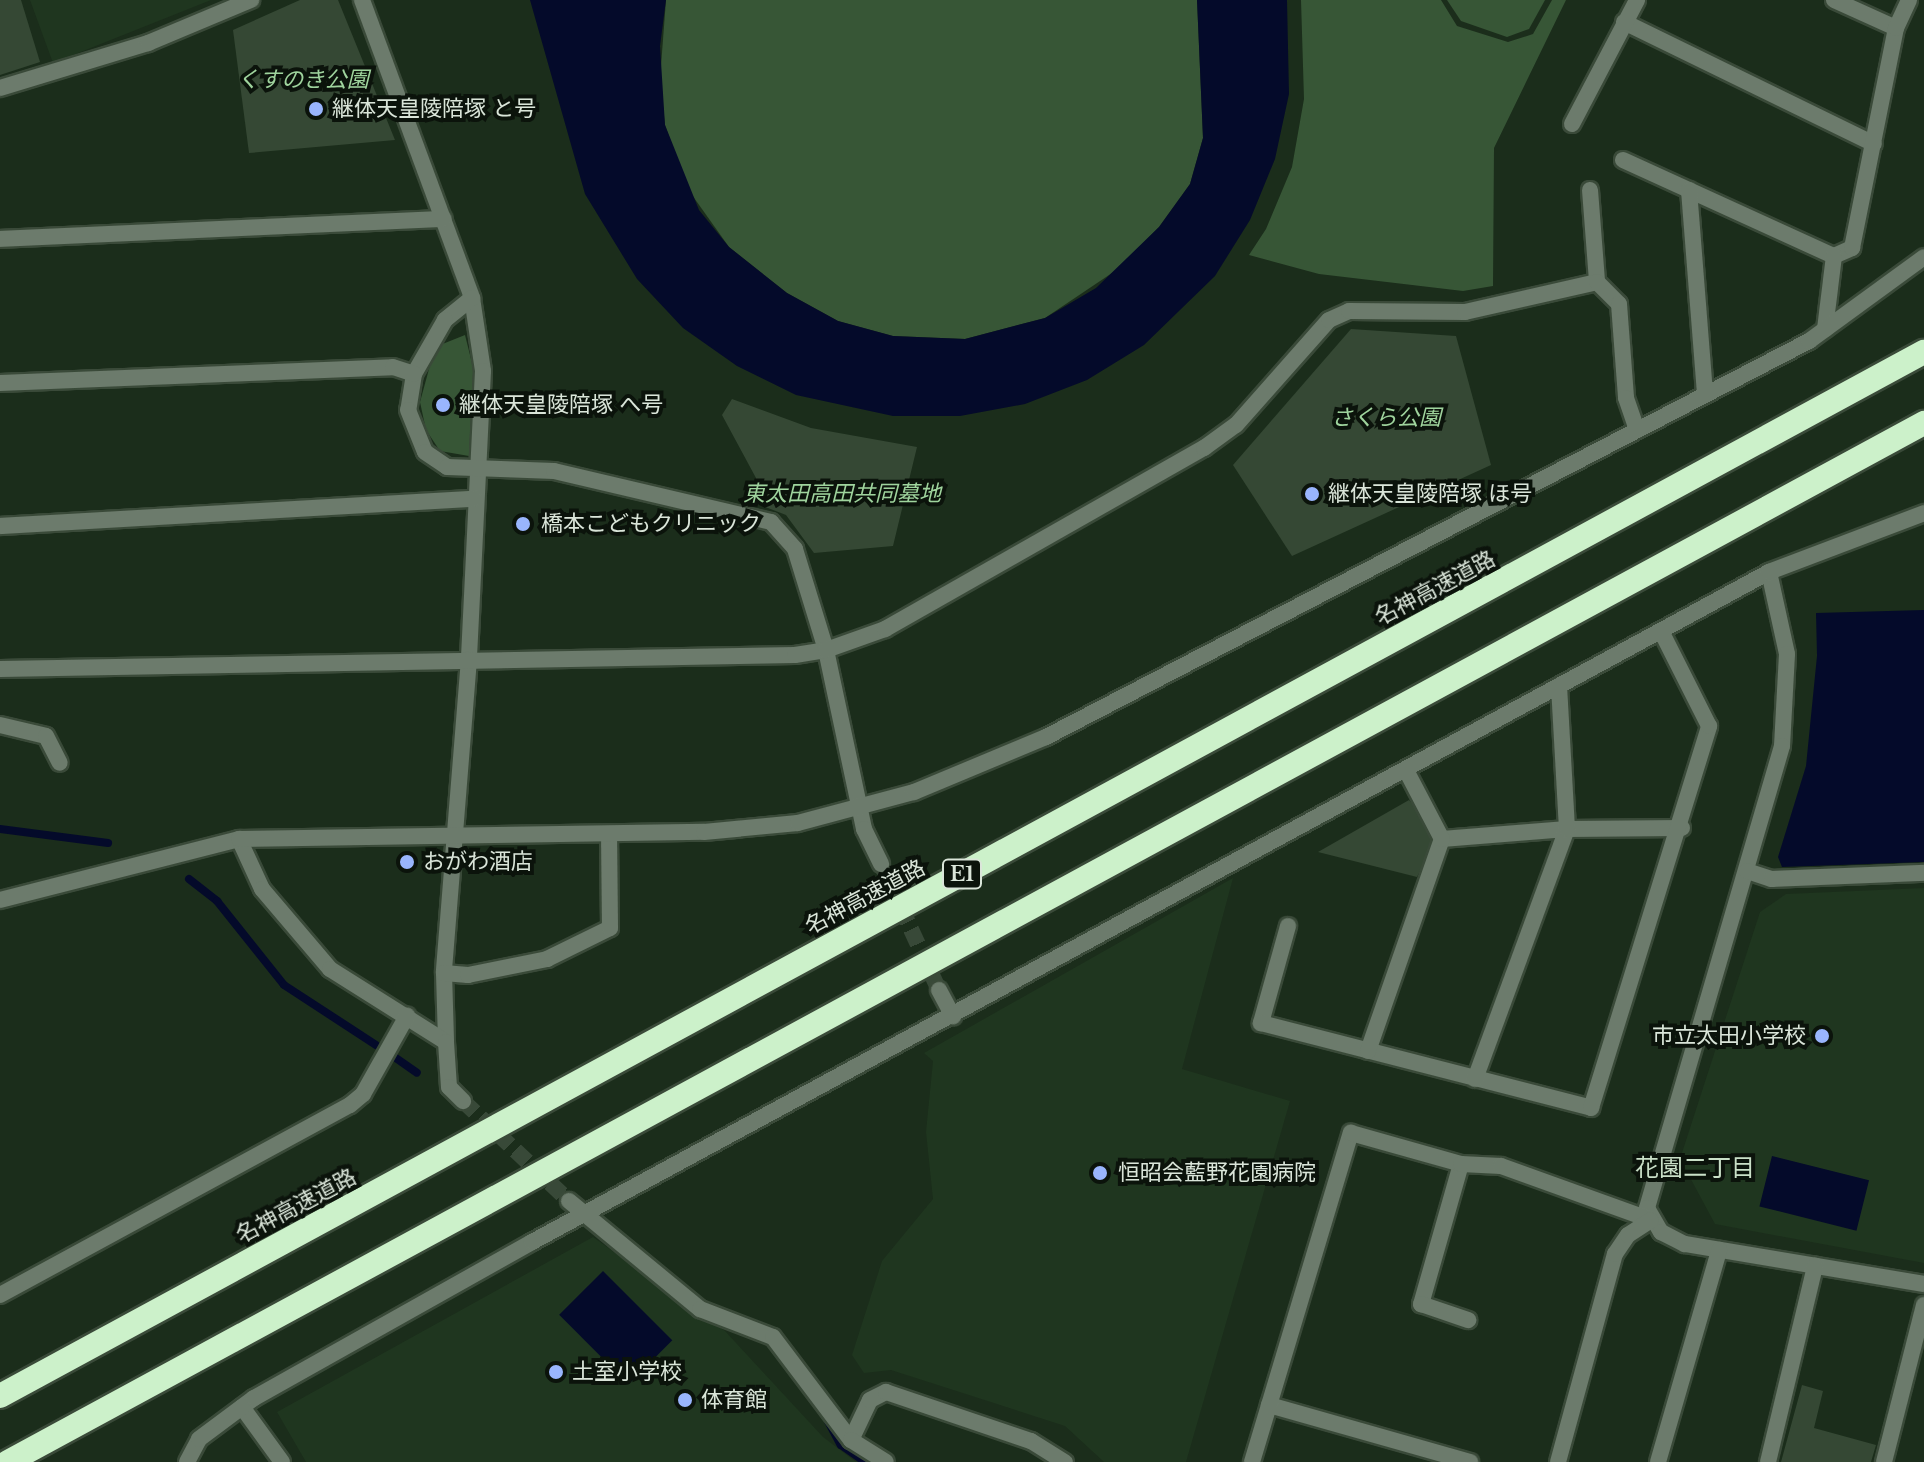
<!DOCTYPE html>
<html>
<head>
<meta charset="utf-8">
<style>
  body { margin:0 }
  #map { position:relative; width:1924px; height:1462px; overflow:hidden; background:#1b2d1b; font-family:"Libre Baskerville","Noto Sans JP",serif }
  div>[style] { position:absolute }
  .built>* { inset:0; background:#1f361f }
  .green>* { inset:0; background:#354834 }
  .forest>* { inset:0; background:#375636 }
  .water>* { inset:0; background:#040a2a; transform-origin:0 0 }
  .stream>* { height:8px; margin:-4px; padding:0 4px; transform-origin:4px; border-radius:4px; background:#040a2a }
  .minor-tunnel>* { height:16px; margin-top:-8px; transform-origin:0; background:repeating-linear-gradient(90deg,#384938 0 16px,transparent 0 24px) }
  .roads { filter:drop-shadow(2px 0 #3a4a39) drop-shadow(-2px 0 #3a4a39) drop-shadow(0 2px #3a4a39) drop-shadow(0 -2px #3a4a39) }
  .minor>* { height:16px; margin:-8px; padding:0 8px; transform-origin:8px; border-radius:8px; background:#6c7b6c }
  .tertiary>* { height:16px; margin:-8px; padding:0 8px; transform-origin:8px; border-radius:8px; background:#6c7b6c }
  .motorway>* { height:24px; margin:-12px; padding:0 12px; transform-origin:12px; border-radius:12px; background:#ccf1ca }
  .dots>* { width:22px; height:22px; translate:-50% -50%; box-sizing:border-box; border:4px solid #0b130b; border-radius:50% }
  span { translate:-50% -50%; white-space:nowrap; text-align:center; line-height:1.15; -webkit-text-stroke:8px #0b130b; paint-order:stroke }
  .shield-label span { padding:2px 6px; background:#0b130b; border:2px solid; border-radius:6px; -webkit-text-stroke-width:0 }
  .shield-label { font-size:20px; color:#dae5d9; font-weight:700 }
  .park-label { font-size:22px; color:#9fd49d; font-style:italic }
  .poi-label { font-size:22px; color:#dae5d9 }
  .left { translate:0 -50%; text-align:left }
  .right { translate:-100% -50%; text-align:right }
  .street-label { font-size:22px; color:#dae5d9 }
  .neighbourhood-label { font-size:24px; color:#c9dfc7 }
</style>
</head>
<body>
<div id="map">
  <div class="built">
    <div style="clip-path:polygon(30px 0,211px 0,53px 63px)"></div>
    <div style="clip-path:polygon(1233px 878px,1182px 1069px,1290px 1101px,1186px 1462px,1104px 1462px,1065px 1426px,891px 1370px,864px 1373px,852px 1355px,882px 1261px,933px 1199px,926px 1132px,933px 1061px,924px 1053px)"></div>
    <div style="clip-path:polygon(1924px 888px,1924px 1263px,1715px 1224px,1680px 1159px,1760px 912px,1786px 894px)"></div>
    <div style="clip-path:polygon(593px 1237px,725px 1331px,823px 1437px,856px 1462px,306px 1462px,277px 1412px)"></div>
  </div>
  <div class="green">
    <div style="clip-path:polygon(0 0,21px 0,40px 62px,0 75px)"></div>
    <div style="clip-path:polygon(300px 0,338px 0,395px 140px,249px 153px,233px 30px)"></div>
    <div style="clip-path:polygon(1351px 329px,1456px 336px,1491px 465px,1292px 556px,1233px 465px)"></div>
    <div style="clip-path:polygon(732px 399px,811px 428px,917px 447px,893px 546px,814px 553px,786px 515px,750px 501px,756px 478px,722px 415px)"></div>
    <div style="clip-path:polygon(1409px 800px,1439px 834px,1417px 877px,1318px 852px)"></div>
    <div style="clip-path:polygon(1802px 1385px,1823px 1391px,1814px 1428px,1876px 1445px,1871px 1462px,1781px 1462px)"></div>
  </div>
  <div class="forest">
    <div style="clip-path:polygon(666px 0,1197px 0,1203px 138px,1190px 184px,1159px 227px,1118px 269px,1045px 318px,965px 339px,893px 336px,838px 321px,787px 293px,729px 247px,687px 188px,665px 125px,660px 79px)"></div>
    <div style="clip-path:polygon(1301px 0,1441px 0,1457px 26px,1508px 42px,1533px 34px,1552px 0,1566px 0,1494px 148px,1493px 286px,1463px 291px,1319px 274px,1249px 255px,1266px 229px,1292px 167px,1304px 99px)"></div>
    <div style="clip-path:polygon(1447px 0,1545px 0,1529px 29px,1507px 37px,1461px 21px)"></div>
    <div style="clip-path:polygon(465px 335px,474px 371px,469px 456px,440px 451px,426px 430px,420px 402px,435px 347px)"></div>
  </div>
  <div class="water">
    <div style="clip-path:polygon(530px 0,666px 0,660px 46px,665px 125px,699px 210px,729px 247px,787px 293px,838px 321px,893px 336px,965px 339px,1045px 318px,1096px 288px,1159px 227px,1190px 184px,1203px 138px,1197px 0,1287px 0,1289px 94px,1275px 159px,1250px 220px,1215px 276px,1144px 345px,1087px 380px,1025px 404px,960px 416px,893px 416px,796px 395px,737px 366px,683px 328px,637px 279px,585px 194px)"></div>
    <div style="clip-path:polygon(1924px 610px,1924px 862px,1782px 867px,1778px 857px,1806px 766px,1817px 656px,1816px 613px)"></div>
    <div style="left:1772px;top:1156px;width:100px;height:52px;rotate:14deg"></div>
    <div style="left:603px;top:1271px;width:98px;height:62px;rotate:45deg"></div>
  </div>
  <div class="stream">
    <div style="left:0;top:829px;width:109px;rotate:7.4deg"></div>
    <div style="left:189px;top:879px;width:36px;rotate:38deg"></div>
    <div style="left:217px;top:901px;width:107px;rotate:51.4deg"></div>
    <div style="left:284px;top:985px;width:110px;rotate:33.1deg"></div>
    <div style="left:393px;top:1056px;width:29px;rotate:35deg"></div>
    <div style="left:828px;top:1421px;width:27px;rotate:62deg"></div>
    <div style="left:841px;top:1445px;width:29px;rotate:35deg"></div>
  </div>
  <div class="minor-tunnel">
    <div style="left:881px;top:864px;width:139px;rotate:65.3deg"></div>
    <div style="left:463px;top:1101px;width:146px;rotate:43.3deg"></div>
  </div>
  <div class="roads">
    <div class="minor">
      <div style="left:362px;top:0;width:318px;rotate:69.7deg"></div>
      <div style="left:472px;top:298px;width:74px;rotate:81.4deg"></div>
      <div style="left:483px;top:371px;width:288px;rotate:92.8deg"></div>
      <div style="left:469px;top:659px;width:315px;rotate:94.6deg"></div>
      <div style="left:444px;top:973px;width:69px;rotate:88.3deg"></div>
      <div style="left:1834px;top:0;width:68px;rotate:24.3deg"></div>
      <div style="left:1624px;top:22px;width:278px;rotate:26deg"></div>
      <div style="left:0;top:88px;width:155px;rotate:-16.9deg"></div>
      <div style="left:148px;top:43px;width:112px;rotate:-22.7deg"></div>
      <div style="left:1572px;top:124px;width:140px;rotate:-62.3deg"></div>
      <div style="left:1623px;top:160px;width:232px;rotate:24.5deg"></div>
      <div style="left:1590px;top:190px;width:92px;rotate:85.6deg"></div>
      <div style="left:1689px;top:190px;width:203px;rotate:85.5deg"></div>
      <div style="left:0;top:239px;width:444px;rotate:-2.6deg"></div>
      <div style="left:1834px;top:256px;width:20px;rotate:-24deg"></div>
      <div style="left:1852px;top:248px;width:224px;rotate:-78.7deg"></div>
      <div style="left:1896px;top:28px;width:31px;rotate:-65deg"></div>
      <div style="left:472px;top:298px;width:35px;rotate:141deg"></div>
      <div style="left:445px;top:320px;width:62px;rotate:119.9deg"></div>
      <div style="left:414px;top:374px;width:36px;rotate:99deg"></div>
      <div style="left:408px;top:410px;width:45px;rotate:68deg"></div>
      <div style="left:425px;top:452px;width:27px;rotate:34deg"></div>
      <div style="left:447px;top:467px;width:107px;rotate:2.1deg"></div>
      <div style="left:554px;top:471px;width:223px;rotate:13.2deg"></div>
      <div style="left:771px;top:522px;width:36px;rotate:48deg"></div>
      <div style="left:795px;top:549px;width:106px;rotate:72.9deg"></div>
      <div style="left:826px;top:650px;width:183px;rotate:78deg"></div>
      <div style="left:864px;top:829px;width:39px;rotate:64deg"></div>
      <div style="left:1825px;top:329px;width:74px;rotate:-83deg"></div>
      <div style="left:0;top:383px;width:393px;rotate:-2.3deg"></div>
      <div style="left:393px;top:367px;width:22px;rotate:18deg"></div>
      <div style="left:0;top:526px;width:475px;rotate:-3.3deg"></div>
      <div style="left:1769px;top:572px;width:84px;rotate:77.6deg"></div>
      <div style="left:1787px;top:654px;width:92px;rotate:93.1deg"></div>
      <div style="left:1782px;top:746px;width:481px;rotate:106.3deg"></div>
      <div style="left:1647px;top:1208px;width:28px;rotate:60deg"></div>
      <div style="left:1661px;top:1232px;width:27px;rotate:27deg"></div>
      <div style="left:1685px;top:1244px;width:242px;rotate:9.5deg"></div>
      <div style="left:0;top:669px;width:795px;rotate:-1.01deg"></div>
      <div style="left:795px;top:655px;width:31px;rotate:-9deg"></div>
      <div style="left:826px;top:650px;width:63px;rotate:-19.6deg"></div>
      <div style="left:885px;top:629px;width:367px;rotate:-29.6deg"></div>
      <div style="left:1204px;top:448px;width:39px;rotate:-36deg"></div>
      <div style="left:1236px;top:425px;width:140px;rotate:-48.5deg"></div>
      <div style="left:1329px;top:320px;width:22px;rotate:-24deg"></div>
      <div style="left:1349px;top:311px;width:116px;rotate:0.5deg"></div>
      <div style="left:1465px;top:312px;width:135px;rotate:-12.8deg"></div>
      <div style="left:1597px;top:282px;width:31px;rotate:45deg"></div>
      <div style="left:1619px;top:304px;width:94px;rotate:85.7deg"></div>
      <div style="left:1626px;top:398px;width:34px;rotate:71deg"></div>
      <div style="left:0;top:725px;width:47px;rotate:13.4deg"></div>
      <div style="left:46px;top:736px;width:30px;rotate:63deg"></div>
      <div style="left:239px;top:839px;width:55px;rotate:65.3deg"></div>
      <div style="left:262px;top:889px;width:105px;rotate:49.6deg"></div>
      <div style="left:330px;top:969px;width:137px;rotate:32.2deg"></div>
      <div style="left:446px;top:1042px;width:45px;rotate:86.2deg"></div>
      <div style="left:449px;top:1087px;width:20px;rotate:45deg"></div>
      <div style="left:1442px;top:839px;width:125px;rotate:-4.6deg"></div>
      <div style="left:1567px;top:829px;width:115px;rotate:-0.5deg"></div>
      <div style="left:1747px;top:871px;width:26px;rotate:18deg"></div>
      <div style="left:1772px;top:879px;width:152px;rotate:-2.3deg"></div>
      <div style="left:1288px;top:926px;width:101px;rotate:105.6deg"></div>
      <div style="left:1261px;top:1023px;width:341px;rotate:14.4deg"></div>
      <div style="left:1591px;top:1108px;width:400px;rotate:-72.8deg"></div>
      <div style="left:1709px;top:726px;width:106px;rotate:-116.8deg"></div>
      <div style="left:444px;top:973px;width:24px;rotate:5deg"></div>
      <div style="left:468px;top:975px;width:81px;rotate:-11.4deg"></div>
      <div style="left:547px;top:959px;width:70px;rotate:-26.2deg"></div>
      <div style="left:610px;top:928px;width:93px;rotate:-90.6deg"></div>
      <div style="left:939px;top:990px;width:30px;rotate:62deg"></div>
      <div style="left:1368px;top:1051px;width:225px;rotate:-70.8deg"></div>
      <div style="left:1442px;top:839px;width:78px;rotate:-117.6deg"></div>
      <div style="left:1475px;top:1079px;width:266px;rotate:-69.8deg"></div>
      <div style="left:1567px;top:829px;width:143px;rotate:-93.2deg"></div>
      <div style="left:1461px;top:1164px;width:146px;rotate:105.9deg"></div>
      <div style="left:1421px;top:1304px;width:50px;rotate:18.8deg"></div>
      <div style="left:569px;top:1201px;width:170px;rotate:39.5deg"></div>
      <div style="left:700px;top:1309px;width:78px;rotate:21deg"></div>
      <div style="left:773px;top:1337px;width:129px;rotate:52.9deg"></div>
      <div style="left:851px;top:1440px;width:44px;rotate:-64.6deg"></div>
      <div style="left:870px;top:1400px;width:18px;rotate:-27deg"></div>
      <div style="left:886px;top:1392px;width:153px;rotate:18.7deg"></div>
      <div style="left:1031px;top:1441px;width:40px;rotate:32deg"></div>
      <div style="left:0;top:1295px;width:398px;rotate:-28.5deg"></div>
      <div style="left:350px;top:1105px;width:17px;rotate:-40deg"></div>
      <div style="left:363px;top:1094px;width:90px;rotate:-60.6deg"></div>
      <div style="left:1269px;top:1405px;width:209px;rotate:15.8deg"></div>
      <div style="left:242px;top:1407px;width:68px;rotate:54deg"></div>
      <div style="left:851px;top:1440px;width:41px;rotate:32.2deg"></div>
      <div style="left:187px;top:1462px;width:26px;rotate:-62deg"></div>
      <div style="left:199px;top:1439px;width:69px;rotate:-36.7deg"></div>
      <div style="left:254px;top:1398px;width:319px;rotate:-29.3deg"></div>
      <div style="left:532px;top:1242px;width:1407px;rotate:-28.44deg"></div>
      <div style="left:1769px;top:572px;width:166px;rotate:-20.8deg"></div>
      <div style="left:1252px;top:1462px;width:344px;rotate:-73.3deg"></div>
      <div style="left:1351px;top:1133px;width:114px;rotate:15.7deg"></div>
      <div style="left:1461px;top:1164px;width:40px;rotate:2.9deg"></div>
      <div style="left:1501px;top:1166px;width:159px;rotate:19.8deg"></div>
      <div style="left:1558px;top:1462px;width:216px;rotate:-74.7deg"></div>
      <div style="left:1615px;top:1254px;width:23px;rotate:-56deg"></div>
      <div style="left:1628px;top:1235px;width:27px;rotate:-33deg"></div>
      <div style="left:1658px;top:1462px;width:221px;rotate:-73.9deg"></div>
      <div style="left:1768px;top:1462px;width:202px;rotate:-76.5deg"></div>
      <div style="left:1884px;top:1462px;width:162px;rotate:-75.7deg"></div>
    </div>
    <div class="tertiary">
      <div style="left:0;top:900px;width:247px;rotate:-14.3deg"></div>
      <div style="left:239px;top:839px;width:465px;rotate:-0.9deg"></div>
      <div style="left:704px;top:832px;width:94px;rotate:-5.5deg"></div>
      <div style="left:798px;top:823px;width:120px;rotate:-15deg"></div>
      <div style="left:914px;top:792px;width:143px;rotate:-22.6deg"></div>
      <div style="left:1046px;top:737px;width:860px;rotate:-27.43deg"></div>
      <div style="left:1809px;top:341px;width:142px;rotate:-36.1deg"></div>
    </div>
    <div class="motorway">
      <div style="left:0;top:1396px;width:2189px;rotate:-28.49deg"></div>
      <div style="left:8px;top:1462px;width:2180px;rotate:-28.47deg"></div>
    </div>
  </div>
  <div class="dots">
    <div style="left:316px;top:109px;background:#99b5fd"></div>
    <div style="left:443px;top:405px;background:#99b5fd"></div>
    <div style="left:1312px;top:494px;background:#99b5fd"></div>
    <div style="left:523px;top:524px;background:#99b5fd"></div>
    <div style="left:407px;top:862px;background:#99b5fd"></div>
    <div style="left:1822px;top:1036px;background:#99b5fd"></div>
    <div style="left:1100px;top:1173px;background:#99b5fd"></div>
    <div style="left:556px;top:1372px;background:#99b5fd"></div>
    <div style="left:685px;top:1400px;background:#99b5fd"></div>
  </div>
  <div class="shield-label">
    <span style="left:962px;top:874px">E1</span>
  </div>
  <div class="park-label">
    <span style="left:303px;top:80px">くすのき公園</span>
    <span style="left:1386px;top:418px">さくら公園</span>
    <span style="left:842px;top:494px">東太田高田共同墓地</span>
  </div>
  <div class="poi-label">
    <span class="left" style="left:332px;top:109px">継体天皇陵陪塚 と号</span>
    <span class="left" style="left:459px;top:405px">継体天皇陵陪塚 へ号</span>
    <span class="left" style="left:1328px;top:494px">継体天皇陵陪塚 ほ号</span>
    <span class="left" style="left:541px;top:524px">橋本こどもクリニック</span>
    <span class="left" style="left:423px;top:862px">おがわ酒店</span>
    <span class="right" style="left:1806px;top:1036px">市立太田小学校</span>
    <span class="left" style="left:1118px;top:1173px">恒昭会藍野花園病院</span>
    <span class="left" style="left:572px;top:1372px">土室小学校</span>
    <span class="left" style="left:701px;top:1400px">体育館</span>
  </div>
  <div class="street-label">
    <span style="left:1435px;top:588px;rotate:-28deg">名神高速道路</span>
    <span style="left:865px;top:897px;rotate:-28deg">名神高速道路</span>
    <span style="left:296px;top:1206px;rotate:-28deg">名神高速道路</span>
  </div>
  <div class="neighbourhood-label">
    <span style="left:1695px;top:1168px">花園二丁目</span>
  </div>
</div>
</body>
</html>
